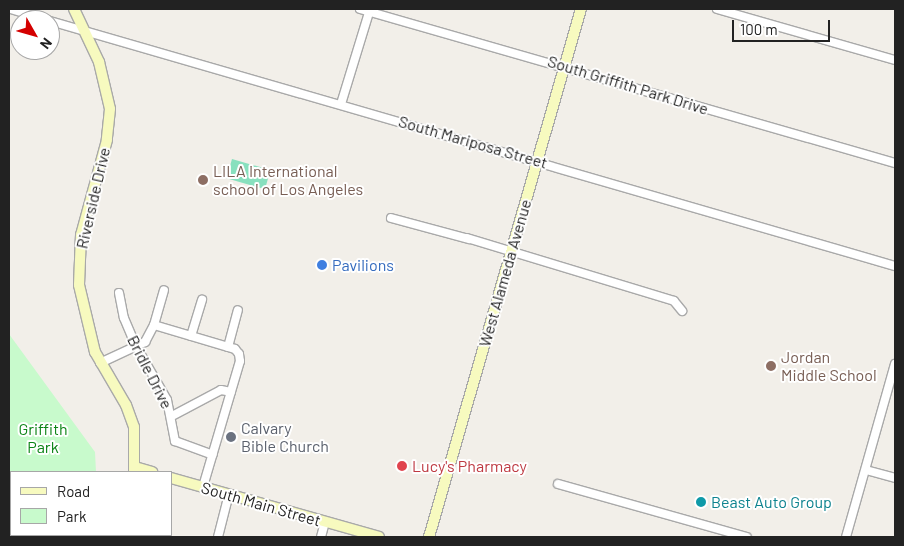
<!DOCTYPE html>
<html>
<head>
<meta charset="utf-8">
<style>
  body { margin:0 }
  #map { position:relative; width:904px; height:546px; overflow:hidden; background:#f2efe9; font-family:Barlow,sans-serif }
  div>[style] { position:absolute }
  .park>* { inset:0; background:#c8facc }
  .pitch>* { inset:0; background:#88e0be; transform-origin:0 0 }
  .stream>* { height:2px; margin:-1px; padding:0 1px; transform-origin:1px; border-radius:1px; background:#aad3df }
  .roads { filter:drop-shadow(1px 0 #a9a9a9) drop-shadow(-1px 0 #a9a9a9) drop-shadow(0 1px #a9a9a9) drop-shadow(0 -1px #a9a9a9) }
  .minor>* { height:8px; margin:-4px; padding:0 4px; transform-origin:4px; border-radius:4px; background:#fff }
  .secondary>* { height:10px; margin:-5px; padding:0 5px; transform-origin:5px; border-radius:5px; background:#f7fabf }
  .dots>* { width:14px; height:14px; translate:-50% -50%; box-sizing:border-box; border:2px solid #fff; border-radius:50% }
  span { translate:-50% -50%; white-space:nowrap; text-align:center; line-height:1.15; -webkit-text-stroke:4px #fff; paint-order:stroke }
  .street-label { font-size:16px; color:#222 }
  .education-label { font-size:16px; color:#785e54 }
  .left { translate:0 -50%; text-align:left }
  .shop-label { font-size:16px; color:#366cbe }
  .worship-label { font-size:16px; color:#5b616d }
  .park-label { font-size:16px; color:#0c8416 }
  .health-label { font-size:16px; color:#be3a42 }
  .culture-label { font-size:16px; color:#0d838f }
  .frame { position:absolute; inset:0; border:10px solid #222; pointer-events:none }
  .legend { position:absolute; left:10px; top:471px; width:162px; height:65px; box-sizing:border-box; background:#fff; border:1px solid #a7a7a7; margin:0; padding:6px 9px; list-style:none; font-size:15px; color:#222 }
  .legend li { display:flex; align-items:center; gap:10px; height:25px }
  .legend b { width:25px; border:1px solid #a7a7a7 }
  .north { position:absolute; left:10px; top:10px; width:50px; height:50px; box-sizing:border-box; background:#fff; border:1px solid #a7a7a7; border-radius:50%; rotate:128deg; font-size:14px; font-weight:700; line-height:20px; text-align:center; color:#222 }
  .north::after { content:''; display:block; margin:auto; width:18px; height:22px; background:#d40000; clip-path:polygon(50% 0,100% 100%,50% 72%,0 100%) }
  .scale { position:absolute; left:732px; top:20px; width:98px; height:22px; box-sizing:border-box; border:2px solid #222; border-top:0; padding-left:6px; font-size:15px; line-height:18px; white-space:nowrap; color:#222; -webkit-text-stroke:4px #fff; paint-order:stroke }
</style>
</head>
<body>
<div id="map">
  <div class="park">
    <div style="clip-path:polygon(9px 334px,95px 452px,96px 472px,11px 472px,11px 535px,98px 535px,97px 537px,9px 537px)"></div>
  </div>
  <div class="pitch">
    <div style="left:232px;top:159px;width:40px;height:20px;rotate:16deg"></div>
    <div style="clip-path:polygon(9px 514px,11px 514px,11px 535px,67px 535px,67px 537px,9px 537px)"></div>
  </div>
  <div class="stream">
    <div style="left:92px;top:537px;width:2px;rotate:-63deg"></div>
  </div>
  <div class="roads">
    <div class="minor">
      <div style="left:11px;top:9px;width:38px;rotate:17deg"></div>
      <div style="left:360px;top:9px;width:557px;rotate:16.06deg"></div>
      <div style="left:717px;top:9px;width:185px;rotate:16deg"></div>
      <div style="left:50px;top:21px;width:880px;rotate:16.17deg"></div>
      <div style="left:341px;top:104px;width:99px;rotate:-73deg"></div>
      <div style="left:391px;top:218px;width:81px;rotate:15.1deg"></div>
      <div style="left:467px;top:238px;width:216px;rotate:16.9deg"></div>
      <div style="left:674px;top:301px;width:13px;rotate:51deg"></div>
      <div style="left:119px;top:293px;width:25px;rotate:79deg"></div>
      <div style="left:124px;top:318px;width:30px;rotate:67deg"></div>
      <div style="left:136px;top:346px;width:62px;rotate:60.1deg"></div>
      <div style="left:167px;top:400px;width:42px;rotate:79deg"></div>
      <div style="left:175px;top:441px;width:40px;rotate:20.2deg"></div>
      <div style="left:154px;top:325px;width:36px;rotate:-74deg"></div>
      <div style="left:191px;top:336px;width:38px;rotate:-73deg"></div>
      <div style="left:228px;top:347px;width:38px;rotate:-75deg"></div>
      <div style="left:100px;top:363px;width:50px;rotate:-25deg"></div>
      <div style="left:145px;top:342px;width:19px;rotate:-62deg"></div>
      <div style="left:154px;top:325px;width:84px;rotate:16.5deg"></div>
      <div style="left:235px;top:349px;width:6px;rotate:51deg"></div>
      <div style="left:239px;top:354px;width:7px;rotate:82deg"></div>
      <div style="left:240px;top:361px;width:131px;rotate:106.4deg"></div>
      <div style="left:172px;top:416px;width:55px;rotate:-28deg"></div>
      <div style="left:221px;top:390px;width:10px;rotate:11deg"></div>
      <div style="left:866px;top:470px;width:30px;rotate:15deg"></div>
      <div style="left:558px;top:484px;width:196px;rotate:15.7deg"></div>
      <div style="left:218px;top:537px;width:44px;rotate:-75.7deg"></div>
      <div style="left:321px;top:537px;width:16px;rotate:-75deg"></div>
      <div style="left:846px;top:537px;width:180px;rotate:-74.2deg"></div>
    </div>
    <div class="secondary">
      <div style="left:74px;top:9px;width:59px;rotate:64.7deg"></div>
      <div style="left:99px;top:62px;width:48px;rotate:76.8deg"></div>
      <div style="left:110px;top:109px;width:31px;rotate:96deg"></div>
      <div style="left:107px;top:140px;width:98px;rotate:105.3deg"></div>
      <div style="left:81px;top:235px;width:50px;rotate:92.3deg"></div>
      <div style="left:79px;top:285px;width:69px;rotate:76.6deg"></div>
      <div style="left:95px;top:352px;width:61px;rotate:59.7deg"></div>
      <div style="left:126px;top:405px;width:23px;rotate:70deg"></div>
      <div style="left:134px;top:427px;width:45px;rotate:90deg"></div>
      <div style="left:135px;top:467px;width:18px;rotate:16deg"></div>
      <div style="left:171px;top:478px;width:216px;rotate:15.8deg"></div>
      <div style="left:115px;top:537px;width:2px;rotate:-63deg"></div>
      <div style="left:429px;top:537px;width:549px;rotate:-73.94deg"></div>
    </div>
  </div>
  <div class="dots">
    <div style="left:203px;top:180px;background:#8d6e63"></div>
    <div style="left:322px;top:265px;background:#3f7fe0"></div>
    <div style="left:771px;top:366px;background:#8d6e63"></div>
    <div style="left:231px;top:437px;background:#6b7280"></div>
    <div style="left:402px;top:466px;background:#e0444e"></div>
    <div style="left:701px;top:502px;background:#0f9aa8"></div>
  </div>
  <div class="street-label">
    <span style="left:628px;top:85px;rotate:17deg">South Griffith Park Drive</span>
    <span style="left:473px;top:142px;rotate:16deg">South Mariposa Street</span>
    <span style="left:93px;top:198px;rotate:-77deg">Riverside Drive</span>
    <span style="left:505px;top:273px;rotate:-74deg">West Alameda Avenue</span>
    <span style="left:150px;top:372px;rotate:63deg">Bridle Drive</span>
    <span style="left:261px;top:504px;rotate:16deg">South Main Street</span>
  </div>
  <div class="education-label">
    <span class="left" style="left:213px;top:180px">LILA International<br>school of Los Angeles</span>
    <span class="left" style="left:781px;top:366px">Jordan<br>Middle School</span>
  </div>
  <div class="shop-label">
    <span class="left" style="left:332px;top:265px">Pavilions</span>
  </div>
  <div class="worship-label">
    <span class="left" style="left:241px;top:437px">Calvary<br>Bible Church</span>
  </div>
  <div class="park-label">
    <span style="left:43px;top:438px">Griffith<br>Park</span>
  </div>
  <div class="health-label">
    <span class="left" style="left:412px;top:466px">Lucy's Pharmacy</span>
  </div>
  <div class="culture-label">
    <span class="left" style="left:711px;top:502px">Beast Auto Group</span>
  </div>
  <div class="frame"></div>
  <ul class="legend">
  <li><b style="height:6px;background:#f7fabf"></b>Road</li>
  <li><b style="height:14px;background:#c8facc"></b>Park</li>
  </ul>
  <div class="north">N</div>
  <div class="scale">100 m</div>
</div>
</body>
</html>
